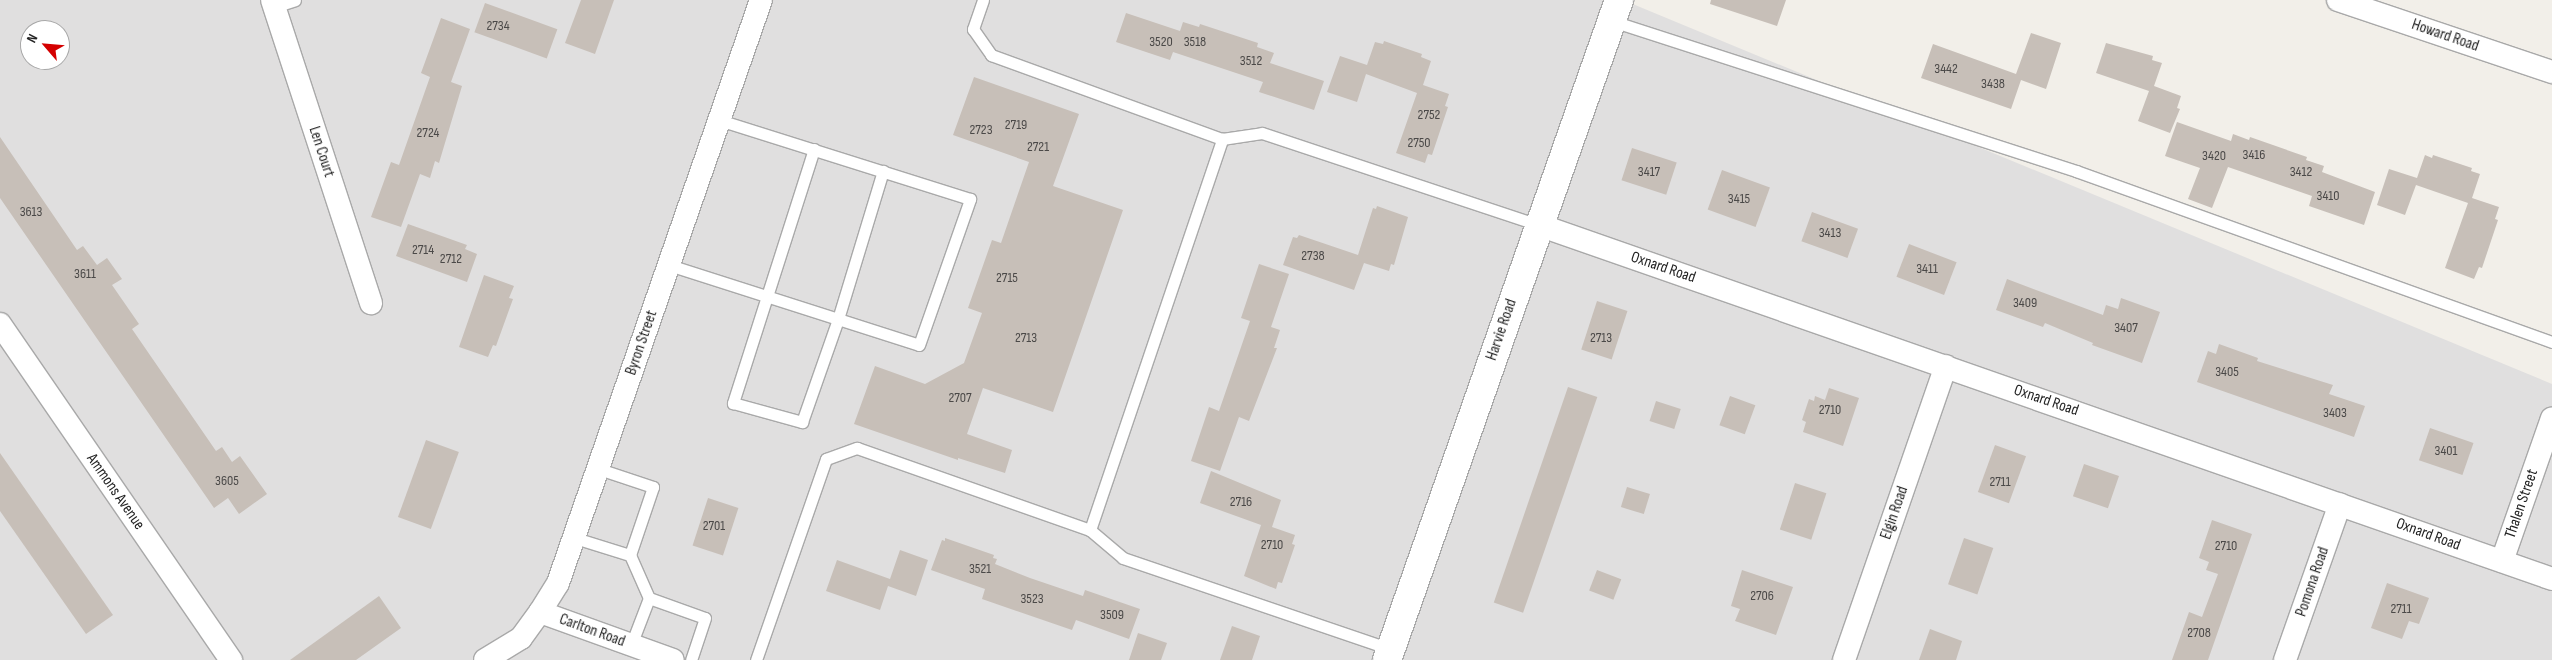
<!DOCTYPE html>
<html>
<head>
<meta charset="utf-8">
<style>
  body { margin:0 }
  #map { position:relative; width:2552px; height:660px; overflow:hidden; background:#f2efe9; font-family:"Sofia Sans Condensed",sans-serif }
  div>[style] { position:absolute }
  .residential>* { inset:0; background:#e0dfdf }
  .building>* { inset:0; background:#c7bfb8; transform-origin:0 0 }
  .roads { filter:drop-shadow(1px 0 #a9a9a9) drop-shadow(-1px 0 #a9a9a9) drop-shadow(0 1px #a9a9a9) drop-shadow(0 -1px #a9a9a9) }
  .service>* { height:11px; margin:-5.5px; padding:0 5.5px; transform-origin:5.5px; border-radius:5.5px; background:#fff }
  .minor>* { height:22px; margin:-11px; padding:0 11px; transform-origin:11px; border-radius:11px; background:#fff }
  .tertiary>* { height:28px; margin:-14px; padding:0 14px; transform-origin:14px; border-radius:14px; background:#fff }
  span { translate:-50% -50%; white-space:nowrap; text-align:center; line-height:1.15; -webkit-text-stroke:4px #fff; paint-order:stroke }
  .number-label { font-size:14px; color:#4b4948 }
  .number-label span { -webkit-text-stroke-width:0 }
  .street-label { font-size:16px; color:#222 }
  .north { position:absolute; left:20px; top:20px; width:50px; height:50px; box-sizing:border-box; background:#fff; border:1px solid #a7a7a7; border-radius:50%; rotate:297deg; font-size:14px; font-weight:700; line-height:20px; text-align:center; color:#222 }
  .north::after { content:''; display:block; margin:auto; width:18px; height:22px; background:#d40000; clip-path:polygon(50% 0,100% 100%,50% 72%,0 100%) }
</style>
</head>
<body>
<div id="map">
  <div class="residential">
    <div style="clip-path:polygon(evenodd,0 0,1623px 0,2552px 384px,2552px 660px,0 660px,0 0,30px 30px,60px 30px,60px 60px,30px 60px,30px 30px)"></div>
  </div>
  <div class="building">
    <div style="clip-path:polygon(581px 0,614px 0,595px 54px,565px 43px)"></div>
    <div style="clip-path:polygon(1711px 0,1786px 0,1777px 26px,1710px 4px)"></div>
    <div style="left:485px;top:3px;width:77px;height:31px;rotate:20deg"></div>
    <div style="clip-path:polygon(1126px 13px,1180px 31px,1183px 22px,1199px 27px,1200px 24px,1258px 43px,1257px 47px,1274px 53px,1270px 63px,1324px 81px,1314px 110px,1259px 92px,1263px 82px,1173px 52px,1170px 60px,1116px 42px)"></div>
    <div style="clip-path:polygon(441px 18px,470px 29px,451px 82px,462px 86px,439px 163px,435px 161px,430px 178px,420px 174px,401px 227px,371px 217px,391px 162px,399px 165px,430px 77px,421px 73px)"></div>
    <div style="clip-path:polygon(2031px 33px,2061px 43px,2046px 89px,2021px 80px,2011px 109px,1921px 78px,1933px 44px,2016px 74px)"></div>
    <div style="clip-path:polygon(1384px 41px,1422px 54px,1421px 57px,1431px 61px,1423px 85px,1449px 94px,1445px 106px,1448px 107px,1432px 155px,1428px 154px,1425px 163px,1396px 153px,1417px 93px,1366px 74px,1357px 102px,1327px 92px,1340px 56px,1367px 65px,1375px 42px,1383px 44px)"></div>
    <div style="clip-path:polygon(2106px 43px,2153px 56px,2152px 60px,2162px 63px,2154px 86px,2181px 96px,2177px 108px,2180px 109px,2170px 133px,2138px 121px,2149px 91px,2096px 73px)"></div>
    <div style="clip-path:polygon(974px 77px,1079px 114px,1053px 186px,1123px 210px,1053px 412px,983px 388px,967px 434px,1012px 450px,1005px 473px,958px 458px,958px 460px,854px 424px,875px 366px,925px 384px,964px 363px,982px 313px,968px 308px,992px 240px,1001px 243px,1029px 162px,953px 135px)"></div>
    <div style="clip-path:polygon(2177px 122px,2231px 141px,2233px 134px,2249px 140px,2250px 137px,2307px 157px,2306px 160px,2324px 166px,2322px 172px,2375px 192px,2364px 225px,2309px 206px,2312px 196px,2228px 167px,2212px 208px,2188px 199px,2200px 168px,2165px 156px)"></div>
    <div style="clip-path:polygon(0 137px,77px 250px,83px 246px,97px 265px,107px 258px,122px 279px,112px 285px,139px 324px,132px 329px,216px 451px,222px 447px,232px 462px,240px 456px,267px 494px,239px 514px,228px 498px,214px 508px,0 198px)"></div>
    <div style="left:1632px;top:148px;width:47px;height:34px;rotate:18deg"></div>
    <div style="clip-path:polygon(2425px 155px,2432px 158px,2433px 155px,2472px 168px,2471px 171px,2480px 174px,2472px 198px,2499px 207px,2495px 219px,2498px 220px,2482px 268px,2479px 267px,2474px 279px,2445px 268px,2468px 203px,2416px 185px,2405px 215px,2377px 205px,2389px 169px,2417px 178px)"></div>
    <div style="left:1722px;top:170px;width:51px;height:42px;rotate:20deg"></div>
    <div style="clip-path:polygon(1377px 206px,1408px 217px,1394px 265px,1391px 264px,1389px 271px,1364px 263px,1354px 290px,1283px 265px,1293px 237px,1297px 238px,1299px 235px,1358px 255px,1373px 208px,1376px 209px)"></div>
    <div style="left:1812px;top:212px;width:49px;height:31px;rotate:20deg"></div>
    <div style="clip-path:polygon(408px 224px,467px 245px,465px 249px,477px 254px,467px 282px,396px 256px)"></div>
    <div style="left:1909px;top:244px;width:51px;height:35px;rotate:21deg"></div>
    <div style="clip-path:polygon(1259px 264px,1289px 274px,1271px 327px,1280px 330px,1274px 348px,1277px 348px,1249px 421px,1239px 417px,1220px 471px,1191px 461px,1209px 407px,1219px 411px,1250px 321px,1241px 318px)"></div>
    <div style="clip-path:polygon(484px 275px,514px 286px,509px 298px,513px 299px,496px 346px,493px 345px,488px 357px,459px 347px)"></div>
    <div style="clip-path:polygon(2007px 279px,2103px 315px,2106px 305px,2118px 309px,2121px 298px,2160px 312px,2142px 363px,2092px 345px,2093px 343px,2045px 323px,2043px 327px,1996px 310px)"></div>
    <div style="left:1597px;top:301px;width:32px;height:51px;rotate:18deg"></div>
    <div style="clip-path:polygon(2219px 344px,2258px 358px,2257px 361px,2333px 385px,2329px 394px,2365px 406px,2354px 437px,2197px 382px,2208px 351px,2216px 354px)"></div>
    <div style="left:1568px;top:387px;width:31px;height:228px;rotate:19deg"></div>
    <div style="clip-path:polygon(1829px 388px,1859px 398px,1843px 446px,1803px 432px,1806px 422px,1802px 420px,1809px 399px,1814px 401px,1815px 396px,1825px 400px)"></div>
    <div style="left:1730px;top:396px;width:27px;height:31px;rotate:20deg"></div>
    <div style="left:1656px;top:401px;width:26px;height:21px;rotate:18deg"></div>
    <div style="left:2430px;top:428px;width:46px;height:34px;rotate:19deg"></div>
    <div style="left:426px;top:440px;width:35px;height:82px;rotate:20deg"></div>
    <div style="left:1995px;top:445px;width:33px;height:50px;rotate:20deg"></div>
    <div style="clip-path:polygon(0 453px,113px 615px,86px 634px,0 511px)"></div>
    <div style="left:2084px;top:464px;width:37px;height:34px;rotate:19deg"></div>
    <div style="clip-path:polygon(1211px 471px,1281px 500px,1272px 527px,1295px 535px,1292px 544px,1295px 545px,1282px 583px,1278px 582px,1276px 589px,1244px 576px,1261px 525px,1200px 503px)"></div>
    <div style="left:1795px;top:483px;width:33px;height:49px;rotate:18deg"></div>
    <div style="left:1627px;top:487px;width:24px;height:21px;rotate:17deg"></div>
    <div style="left:708px;top:498px;width:32px;height:50px;rotate:18deg"></div>
    <div style="clip-path:polygon(2212px 520px,2252px 534px,2208px 660px,2172px 660px,2189px 612px,2202px 617px,2218px 574px,2206px 570px,2209px 562px,2199px 558px)"></div>
    <div style="clip-path:polygon(945px 538px,994px 555px,993px 558px,997px 559px,995px 564px,1030px 578px,1083px 596px,1085px 590px,1140px 609px,1129px 639px,1076px 620px,1072px 630px,982px 599px,985px 589px,931px 570px,942px 540px,945px 541px)"></div>
    <div style="left:1964px;top:538px;width:31px;height:49px;rotate:19deg"></div>
    <div style="clip-path:polygon(900px 550px,928px 560px,916px 596px,888px 586px,880px 610px,826px 591px,837px 560px,890px 579px)"></div>
    <div style="left:1597px;top:570px;width:26px;height:22px;rotate:21deg"></div>
    <div style="clip-path:polygon(1742px 570px,1793px 587px,1776px 635px,1735px 621px,1740px 609px,1731px 606px)"></div>
    <div style="clip-path:polygon(2387px 583px,2429px 598px,2419px 624px,2409px 621px,2402px 639px,2371px 628px)"></div>
    <div style="clip-path:polygon(379px 596px,401px 628px,356px 660px,290px 660px)"></div>
    <div style="clip-path:polygon(1232px 626px,1260px 636px,1252px 660px,1220px 660px)"></div>
    <div style="clip-path:polygon(1930px 629px,1962px 641px,1956px 660px,1919px 660px)"></div>
    <div style="clip-path:polygon(1138px 633px,1167px 643px,1161px 660px,1129px 660px)"></div>
  </div>
  <div class="roads">
    <div class="service">
      <div style="left:983px;top:0;width:31px;rotate:109deg"></div>
      <div style="left:973px;top:29px;width:32px;rotate:55deg"></div>
      <div style="left:991px;top:55px;width:246px;rotate:20deg"></div>
      <div style="left:1222px;top:139px;width:40px;rotate:-8.5deg"></div>
      <div style="left:1262px;top:133px;width:292px;rotate:18.4deg"></div>
      <div style="left:274px;top:7px;width:22px;rotate:-18deg"></div>
      <div style="left:1612px;top:21px;width:488px;rotate:17.9deg"></div>
      <div style="left:2076px;top:171px;width:506px;rotate:19.76deg"></div>
      <div style="left:814px;top:149px;width:267px;rotate:107.7deg"></div>
      <div style="left:733px;top:403px;width:72px;rotate:15.4deg"></div>
      <div style="left:802px;top:422px;width:109px;rotate:-70.7deg"></div>
      <div style="left:838px;top:319px;width:155px;rotate:-73.1deg"></div>
      <div style="left:669px;top:265px;width:262px;rotate:17.7deg"></div>
      <div style="left:919px;top:345px;width:155px;rotate:-70.7deg"></div>
      <div style="left:970px;top:199px;width:263px;rotate:-162.5deg"></div>
      <div style="left:599px;top:469px;width:57px;rotate:18.4deg"></div>
      <div style="left:653px;top:487px;width:72px;rotate:108.7deg"></div>
      <div style="left:1090px;top:530px;width:413px;rotate:-71.3deg"></div>
      <div style="left:575px;top:538px;width:58px;rotate:17.2deg"></div>
      <div style="left:630px;top:555px;width:47px;rotate:66.2deg"></div>
      <div style="left:631px;top:645px;width:50px;rotate:-69deg"></div>
      <div style="left:649px;top:598px;width:59px;rotate:19.7deg"></div>
      <div style="left:705px;top:618px;width:44px;rotate:108.4deg"></div>
      <div style="left:756px;top:660px;width:213px;rotate:-70.8deg"></div>
      <div style="left:826px;top:459px;width:33px;rotate:-20deg"></div>
      <div style="left:857px;top:448px;width:247px;rotate:19.4deg"></div>
      <div style="left:1090px;top:530px;width:43px;rotate:40.3deg"></div>
      <div style="left:1123px;top:558px;width:283px;rotate:18.8deg"></div>
    </div>
    <div class="minor">
      <div style="left:272px;top:0;width:319px;rotate:71.9deg"></div>
      <div style="left:2338px;top:0;width:226px;rotate:18.6deg"></div>
      <div style="left:1539px;top:225px;width:1073px;rotate:19.26deg"></div>
      <div style="left:0;top:324px;width:408px;rotate:55.5deg"></div>
      <div style="left:2502px;top:561px;width:151px;rotate:-70.7deg"></div>
      <div style="left:540px;top:612px;width:141px;rotate:19.8deg"></div>
      <div style="left:485px;top:660px;width:42px;rotate:-31.4deg"></div>
      <div style="left:521px;top:638px;width:32px;rotate:-54deg"></div>
      <div style="left:540px;top:612px;width:34px;rotate:-58deg"></div>
      <div style="left:558px;top:583px;width:617px;rotate:-70.8deg"></div>
      <div style="left:1844px;top:660px;width:311px;rotate:-70.9deg"></div>
      <div style="left:2285px;top:660px;width:165px;rotate:-70.6deg"></div>
    </div>
    <div class="tertiary">
      <div style="left:1387px;top:660px;width:700px;rotate:-70.63deg"></div>
    </div>
  </div>
  <div class="number-label">
    <span style="left:498px;top:26px">2734</span>
    <span style="left:1161px;top:42px">3520</span>
    <span style="left:1195px;top:42px">3518</span>
    <span style="left:1251px;top:61px">3512</span>
    <span style="left:1946px;top:69px">3442</span>
    <span style="left:1993px;top:84px">3438</span>
    <span style="left:1429px;top:115px">2752</span>
    <span style="left:1016px;top:125px">2719</span>
    <span style="left:981px;top:130px">2723</span>
    <span style="left:428px;top:133px">2724</span>
    <span style="left:1419px;top:143px">2750</span>
    <span style="left:1038px;top:147px">2721</span>
    <span style="left:2254px;top:155px">3416</span>
    <span style="left:2214px;top:156px">3420</span>
    <span style="left:1649px;top:172px">3417</span>
    <span style="left:2301px;top:172px">3412</span>
    <span style="left:2328px;top:196px">3410</span>
    <span style="left:1739px;top:199px">3415</span>
    <span style="left:31px;top:212px">3613</span>
    <span style="left:1830px;top:233px">3413</span>
    <span style="left:423px;top:250px">2714</span>
    <span style="left:1313px;top:256px">2738</span>
    <span style="left:451px;top:259px">2712</span>
    <span style="left:1927px;top:269px">3411</span>
    <span style="left:85px;top:274px">3611</span>
    <span style="left:1007px;top:278px">2715</span>
    <span style="left:2025px;top:303px">3409</span>
    <span style="left:2126px;top:328px">3407</span>
    <span style="left:1026px;top:338px">2713</span>
    <span style="left:1601px;top:338px">2713</span>
    <span style="left:2227px;top:372px">3405</span>
    <span style="left:960px;top:398px">2707</span>
    <span style="left:1830px;top:410px">2710</span>
    <span style="left:2335px;top:413px">3403</span>
    <span style="left:2446px;top:451px">3401</span>
    <span style="left:227px;top:481px">3605</span>
    <span style="left:2000px;top:482px">2711</span>
    <span style="left:1241px;top:502px">2716</span>
    <span style="left:714px;top:526px">2701</span>
    <span style="left:1272px;top:545px">2710</span>
    <span style="left:2226px;top:546px">2710</span>
    <span style="left:980px;top:569px">3521</span>
    <span style="left:1762px;top:596px">2706</span>
    <span style="left:1032px;top:599px">3523</span>
    <span style="left:2401px;top:609px">2711</span>
    <span style="left:1112px;top:615px">3509</span>
    <span style="left:2199px;top:633px">2708</span>
  </div>
  <div class="street-label">
    <span style="left:2445px;top:36px;rotate:19deg">Howard Road</span>
    <span style="left:321px;top:152px;rotate:72deg">Len Court</span>
    <span style="left:1663px;top:268px;rotate:19deg">Oxnard Road</span>
    <span style="left:1502px;top:330px;rotate:-71deg">Harvie Road</span>
    <span style="left:642px;top:343px;rotate:-71deg">Byron Street</span>
    <span style="left:2046px;top:401px;rotate:19deg">Oxnard Road</span>
    <span style="left:115px;top:492px;rotate:55deg">Ammons Avenue</span>
    <span style="left:2522px;top:504px;rotate:-71deg">Thalen Street</span>
    <span style="left:1895px;top:513px;rotate:-71deg">Elgin Road</span>
    <span style="left:2428px;top:535px;rotate:20deg">Oxnard Road</span>
    <span style="left:2313px;top:582px;rotate:-71deg">Pomona Road</span>
    <span style="left:592px;top:631px;rotate:20deg">Carlton Road</span>
  </div>
  <div class="north">N</div>
</div>
</body>
</html>
